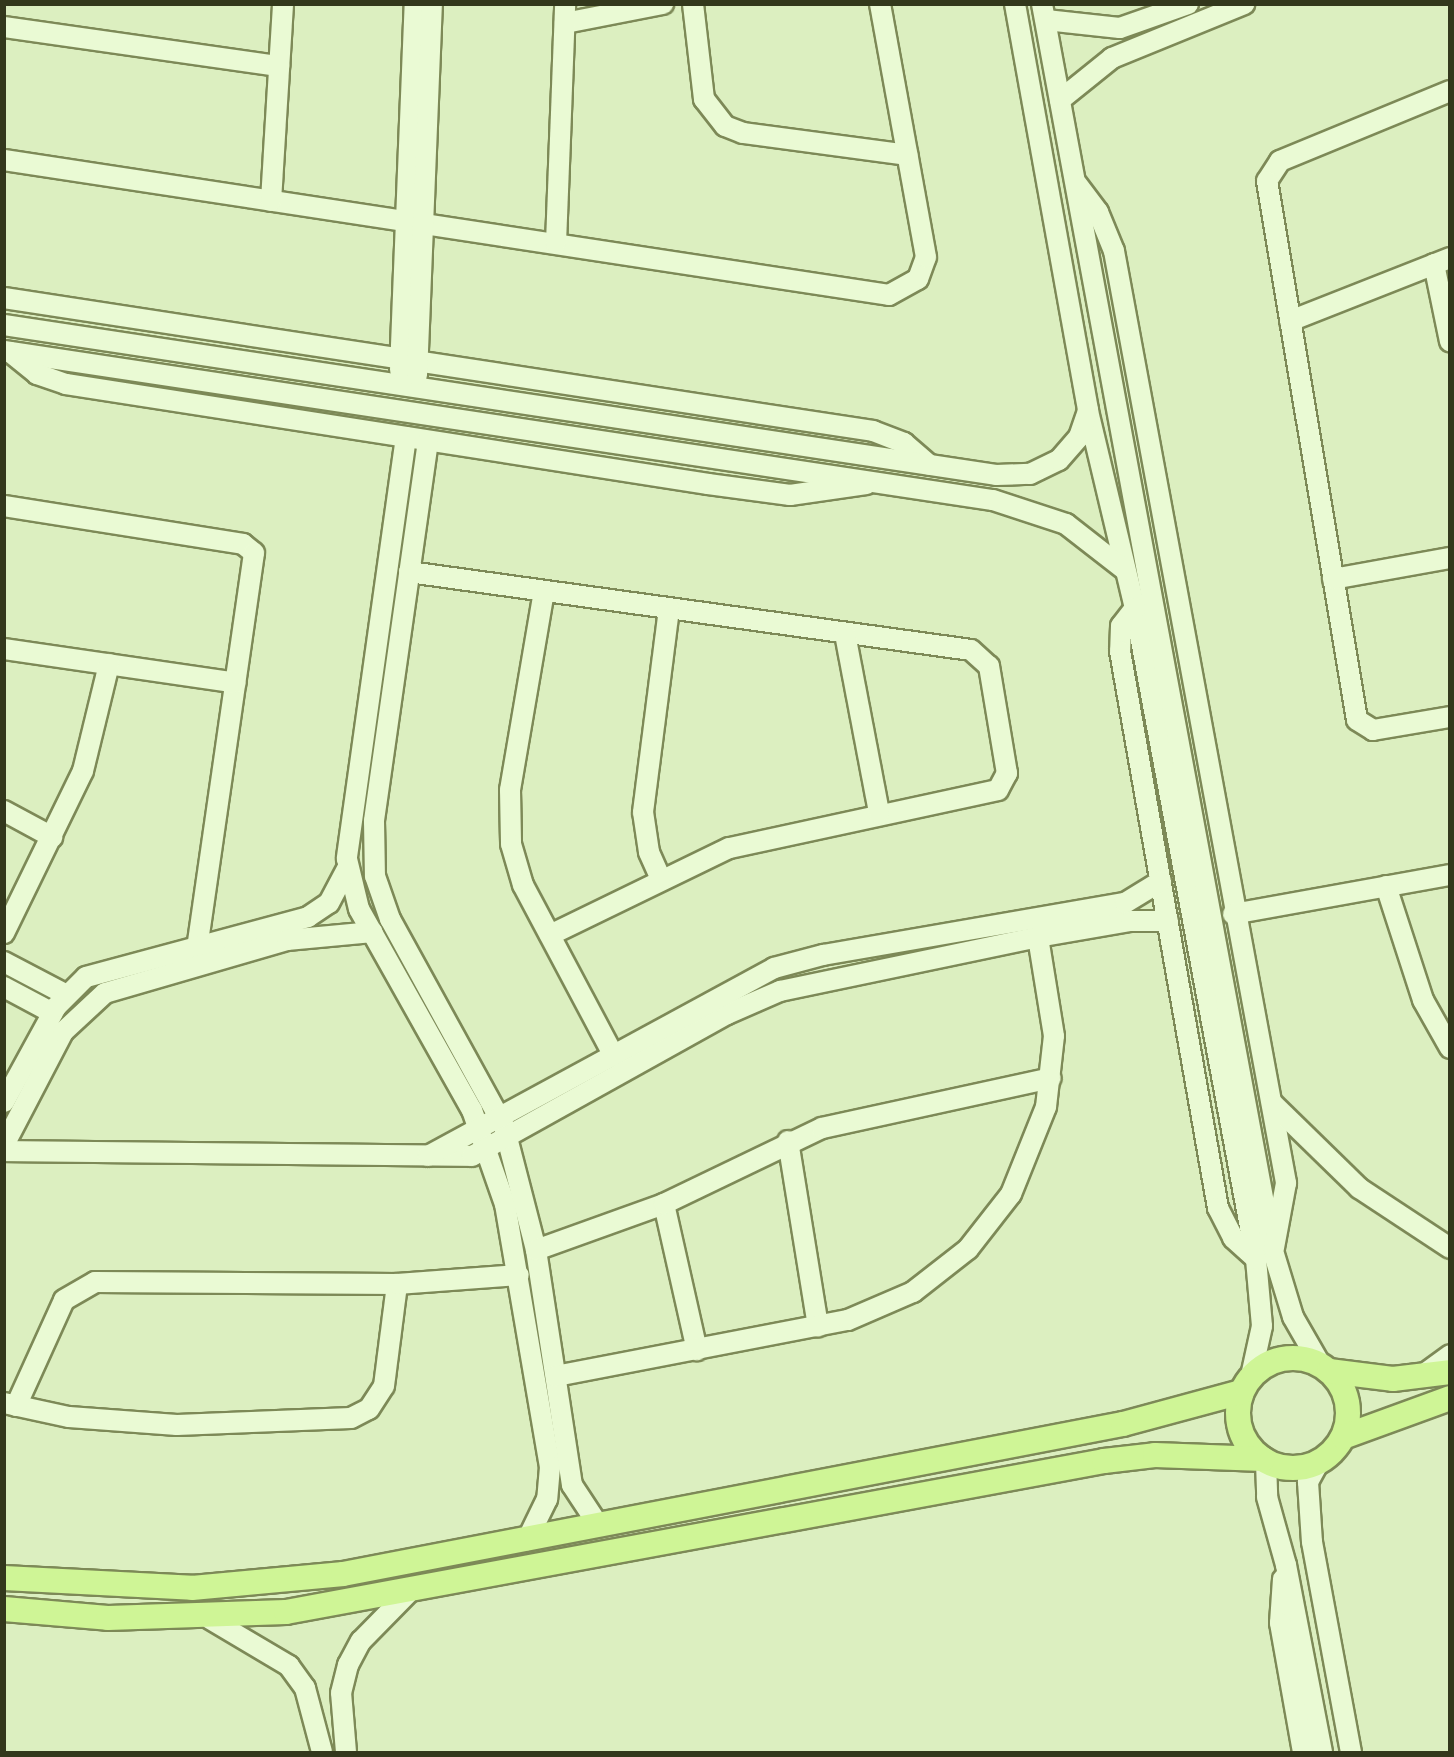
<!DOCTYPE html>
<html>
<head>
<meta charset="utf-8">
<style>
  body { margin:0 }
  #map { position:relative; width:1454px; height:1757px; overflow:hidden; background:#dcefc0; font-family:Lora,serif }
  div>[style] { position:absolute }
  .roads { filter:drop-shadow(2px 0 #7d8957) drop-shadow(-2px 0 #7d8957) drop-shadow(0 2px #7d8957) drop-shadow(0 -2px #7d8957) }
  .minor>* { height:20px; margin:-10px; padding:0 10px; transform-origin:10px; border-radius:10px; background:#eafad4 }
  .major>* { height:24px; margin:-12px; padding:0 12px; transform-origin:12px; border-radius:12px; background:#cff596 }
  .major>.ring { margin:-12px; padding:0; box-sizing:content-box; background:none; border:24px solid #cff596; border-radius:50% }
  span { translate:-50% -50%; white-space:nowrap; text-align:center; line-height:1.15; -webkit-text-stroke:6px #e7f7d0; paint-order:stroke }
  .frame { position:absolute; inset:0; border:6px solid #33381c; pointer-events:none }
</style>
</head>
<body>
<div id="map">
  <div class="roads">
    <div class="minor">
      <div style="left:693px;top:4px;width:96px;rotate:83.4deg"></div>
      <div style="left:704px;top:99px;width:34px;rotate:52deg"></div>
      <div style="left:725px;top:126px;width:19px;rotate:21deg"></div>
      <div style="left:743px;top:133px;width:166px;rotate:7.6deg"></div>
      <div style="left:1015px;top:4px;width:413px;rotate:79.8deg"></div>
      <div style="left:1088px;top:411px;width:203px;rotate:76.6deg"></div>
      <div style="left:1135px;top:608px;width:662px;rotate:79.47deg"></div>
      <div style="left:1256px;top:1259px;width:67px;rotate:84.9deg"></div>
      <div style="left:1262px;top:1326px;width:51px;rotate:102.4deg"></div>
      <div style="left:1042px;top:4px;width:1268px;rotate:79.51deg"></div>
      <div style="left:1273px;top:1251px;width:69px;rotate:73.1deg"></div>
      <div style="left:1293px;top:1317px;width:54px;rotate:60.1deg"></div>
      <div style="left:1046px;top:20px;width:74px;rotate:6.2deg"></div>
      <div style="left:1120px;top:28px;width:72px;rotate:-19.4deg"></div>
      <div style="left:565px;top:23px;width:100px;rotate:-11deg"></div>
      <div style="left:4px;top:27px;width:278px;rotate:8.1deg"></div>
      <div style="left:1450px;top:91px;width:184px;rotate:157.6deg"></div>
      <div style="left:1280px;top:161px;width:24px;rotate:123deg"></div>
      <div style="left:1267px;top:181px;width:546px;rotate:80.52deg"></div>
      <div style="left:1357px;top:720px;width:19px;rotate:32deg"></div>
      <div style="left:1373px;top:730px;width:78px;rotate:-9.6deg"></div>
      <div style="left:1060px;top:100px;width:67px;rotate:-38.9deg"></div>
      <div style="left:1112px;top:58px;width:143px;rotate:-22.2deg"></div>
      <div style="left:4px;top:160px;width:895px;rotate:8.67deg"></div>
      <div style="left:889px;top:295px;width:33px;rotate:-29deg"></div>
      <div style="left:918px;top:279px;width:23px;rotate:-70deg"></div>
      <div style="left:926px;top:257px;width:257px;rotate:-100.3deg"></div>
      <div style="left:1077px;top:184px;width:35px;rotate:53deg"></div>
      <div style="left:1098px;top:212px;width:42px;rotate:67.7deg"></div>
      <div style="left:1114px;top:251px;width:948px;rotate:79.54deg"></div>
      <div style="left:1286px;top:1183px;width:66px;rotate:100.5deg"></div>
      <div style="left:271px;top:201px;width:197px;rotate:-86.5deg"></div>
      <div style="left:556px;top:243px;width:239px;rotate:-87.8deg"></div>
      <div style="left:1434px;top:264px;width:79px;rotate:78.3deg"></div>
      <div style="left:4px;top:298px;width:879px;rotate:8.7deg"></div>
      <div style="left:873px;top:431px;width:33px;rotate:21deg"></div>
      <div style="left:904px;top:443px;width:33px;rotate:41deg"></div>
      <div style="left:1290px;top:321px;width:172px;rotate:-21.5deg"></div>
      <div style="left:4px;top:325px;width:1003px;rotate:8.6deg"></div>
      <div style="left:996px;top:475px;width:34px;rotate:-2deg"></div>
      <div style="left:1030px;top:474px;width:32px;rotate:-26deg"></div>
      <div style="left:1059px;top:460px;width:30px;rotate:-49deg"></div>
      <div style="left:1079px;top:437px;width:28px;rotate:-71deg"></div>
      <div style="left:4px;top:351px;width:1000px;rotate:8.57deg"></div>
      <div style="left:993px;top:500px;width:77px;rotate:18.2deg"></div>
      <div style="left:1066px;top:524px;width:75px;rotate:37.9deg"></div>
      <div style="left:10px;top:352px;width:35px;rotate:39deg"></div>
      <div style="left:37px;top:374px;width:31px;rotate:19deg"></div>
      <div style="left:66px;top:384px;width:650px;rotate:8.85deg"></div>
      <div style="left:708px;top:484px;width:83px;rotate:7.6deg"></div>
      <div style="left:790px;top:495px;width:77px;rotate:-8.2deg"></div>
      <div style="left:400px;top:370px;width:366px;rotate:-87.7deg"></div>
      <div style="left:417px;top:375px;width:371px;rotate:-87.7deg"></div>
      <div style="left:406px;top:437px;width:426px;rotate:98deg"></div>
      <div style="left:347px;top:859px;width:51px;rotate:76.5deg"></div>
      <div style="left:359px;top:909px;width:231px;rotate:60.7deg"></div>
      <div style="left:472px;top:1110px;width:100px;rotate:70.7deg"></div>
      <div style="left:505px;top:1204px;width:267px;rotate:80.3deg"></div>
      <div style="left:550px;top:1467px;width:32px;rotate:95deg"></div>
      <div style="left:547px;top:1499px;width:46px;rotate:116deg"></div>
      <div style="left:428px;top:441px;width:384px;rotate:98.1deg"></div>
      <div style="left:374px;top:821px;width:55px;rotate:89deg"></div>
      <div style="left:375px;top:876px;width:46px;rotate:70.8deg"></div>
      <div style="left:390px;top:919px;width:236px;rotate:61.2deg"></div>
      <div style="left:504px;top:1126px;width:128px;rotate:75.5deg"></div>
      <div style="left:536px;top:1250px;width:238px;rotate:81.3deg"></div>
      <div style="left:572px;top:1485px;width:49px;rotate:56.6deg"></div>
      <div style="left:4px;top:506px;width:242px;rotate:9deg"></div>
      <div style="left:243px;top:544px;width:14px;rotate:39deg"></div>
      <div style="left:254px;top:553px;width:395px;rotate:98.2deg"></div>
      <div style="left:409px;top:572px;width:567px;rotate:7.9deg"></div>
      <div style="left:971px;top:650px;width:24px;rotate:42deg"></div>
      <div style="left:989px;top:666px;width:109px;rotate:80.5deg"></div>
      <div style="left:1007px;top:773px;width:19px;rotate:118deg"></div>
      <div style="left:998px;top:790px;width:275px;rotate:167.8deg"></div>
      <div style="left:729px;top:848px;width:199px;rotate:154.1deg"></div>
      <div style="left:1333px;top:579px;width:119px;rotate:-10.2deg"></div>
      <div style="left:544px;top:591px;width:202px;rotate:99.7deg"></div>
      <div style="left:510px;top:790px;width:54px;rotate:88.9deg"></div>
      <div style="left:511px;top:844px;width:43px;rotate:73.7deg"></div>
      <div style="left:523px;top:885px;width:194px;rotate:62deg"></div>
      <div style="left:1135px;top:608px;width:23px;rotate:128deg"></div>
      <div style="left:1121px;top:626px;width:25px;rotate:92deg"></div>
      <div style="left:1120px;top:651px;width:566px;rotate:80.02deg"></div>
      <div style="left:1218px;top:1208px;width:34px;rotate:63deg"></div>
      <div style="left:1233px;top:1238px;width:31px;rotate:42deg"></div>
      <div style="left:845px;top:634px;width:182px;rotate:79.2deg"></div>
      <div style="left:4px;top:649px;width:234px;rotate:8.3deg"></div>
      <div style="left:4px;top:811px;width:55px;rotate:28.4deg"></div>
      <div style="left:660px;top:877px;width:27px;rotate:-114deg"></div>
      <div style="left:649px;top:852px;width:40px;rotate:-98.5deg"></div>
      <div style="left:643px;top:812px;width:205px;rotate:-82.7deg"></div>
      <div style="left:1386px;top:886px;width:120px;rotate:72deg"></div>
      <div style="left:1423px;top:1000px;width:55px;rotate:60.6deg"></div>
      <div style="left:1233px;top:914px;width:220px;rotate:-10.2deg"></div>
      <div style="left:4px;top:933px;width:180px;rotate:-64deg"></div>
      <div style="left:83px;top:771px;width:110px;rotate:-76.3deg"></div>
      <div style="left:4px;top:962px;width:69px;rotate:27.7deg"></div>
      <div style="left:4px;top:987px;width:55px;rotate:28deg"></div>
      <div style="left:4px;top:1102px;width:108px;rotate:-61.3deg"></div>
      <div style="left:56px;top:1007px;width:42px;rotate:-45deg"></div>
      <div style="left:86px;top:977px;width:230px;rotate:-15.1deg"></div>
      <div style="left:308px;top:917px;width:25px;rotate:-34deg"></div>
      <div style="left:329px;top:903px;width:41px;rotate:-62.2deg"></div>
      <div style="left:1272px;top:1103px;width:122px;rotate:44.3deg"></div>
      <div style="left:1359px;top:1188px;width:109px;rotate:33.4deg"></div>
      <div style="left:788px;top:1141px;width:188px;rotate:80.8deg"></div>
      <div style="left:4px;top:1145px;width:127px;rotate:-62.4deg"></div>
      <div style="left:63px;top:1032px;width:57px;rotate:-42.9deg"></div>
      <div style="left:105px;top:993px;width:190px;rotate:-16.2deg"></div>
      <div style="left:287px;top:940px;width:86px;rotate:-5.3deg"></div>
      <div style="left:4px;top:1151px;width:468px;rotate:0.6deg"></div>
      <div style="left:472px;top:1156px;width:292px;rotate:-29.1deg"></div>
      <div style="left:727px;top:1014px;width:58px;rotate:-23.5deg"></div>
      <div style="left:780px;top:991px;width:264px;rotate:-11.8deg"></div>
      <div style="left:1038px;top:937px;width:94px;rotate:-9.8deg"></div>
      <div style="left:1131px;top:921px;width:37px"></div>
      <div style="left:428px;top:1156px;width:394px;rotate:-28.5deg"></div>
      <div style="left:774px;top:968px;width:51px;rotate:-14.9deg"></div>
      <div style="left:823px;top:955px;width:306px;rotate:-9.8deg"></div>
      <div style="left:1125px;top:903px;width:42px;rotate:-31.4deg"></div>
      <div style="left:664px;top:1204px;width:150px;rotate:77.3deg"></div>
      <div style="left:536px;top:1250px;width:136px;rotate:-19.8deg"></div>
      <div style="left:664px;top:1204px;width:175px;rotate:-25.7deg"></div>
      <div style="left:822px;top:1128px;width:234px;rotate:-12.3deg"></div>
      <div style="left:556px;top:1376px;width:297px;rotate:-10.9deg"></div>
      <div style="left:848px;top:1320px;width:71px;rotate:-23.3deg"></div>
      <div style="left:913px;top:1292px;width:70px;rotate:-38deg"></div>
      <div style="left:968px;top:1249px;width:70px;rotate:-52deg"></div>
      <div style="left:1011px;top:1194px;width:94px;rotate:-68.1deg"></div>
      <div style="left:1046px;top:1107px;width:71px;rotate:-83.6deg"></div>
      <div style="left:1054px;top:1036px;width:100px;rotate:-99.2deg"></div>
      <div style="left:1420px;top:1377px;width:37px;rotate:-36deg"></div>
      <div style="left:4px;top:1403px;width:66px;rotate:12.2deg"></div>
      <div style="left:69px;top:1417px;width:108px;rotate:4.2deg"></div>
      <div style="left:177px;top:1425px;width:174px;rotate:-2.3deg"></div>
      <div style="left:351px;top:1418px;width:20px;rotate:-27deg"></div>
      <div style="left:369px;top:1409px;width:27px;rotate:-57deg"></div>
      <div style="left:384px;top:1386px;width:103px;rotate:-82.7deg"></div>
      <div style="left:16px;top:1406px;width:116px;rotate:-65.6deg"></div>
      <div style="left:64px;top:1300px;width:36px;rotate:-30deg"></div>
      <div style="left:95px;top:1282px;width:302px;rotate:0.4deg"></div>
      <div style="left:397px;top:1284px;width:122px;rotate:-4.2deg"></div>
      <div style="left:1266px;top:1462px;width:35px;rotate:88deg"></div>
      <div style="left:1267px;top:1497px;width:71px;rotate:74.4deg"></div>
      <div style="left:1286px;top:1565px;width:190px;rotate:79.1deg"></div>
      <div style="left:1319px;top:1462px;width:23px;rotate:119deg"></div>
      <div style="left:1308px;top:1482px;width:60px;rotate:86.2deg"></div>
      <div style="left:1312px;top:1542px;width:214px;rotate:79.5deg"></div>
      <div style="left:1283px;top:1579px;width:44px;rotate:93.9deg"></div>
      <div style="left:1280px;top:1623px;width:131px;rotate:79.9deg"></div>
      <div style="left:210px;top:1619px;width:92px;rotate:30.7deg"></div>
      <div style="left:289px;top:1666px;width:27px;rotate:54deg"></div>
      <div style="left:305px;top:1688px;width:66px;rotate:75.1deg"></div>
      <div style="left:346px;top:1752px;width:59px;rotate:-94.8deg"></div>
      <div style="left:341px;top:1693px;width:29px;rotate:-76deg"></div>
      <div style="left:348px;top:1665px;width:27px;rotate:-62deg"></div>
      <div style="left:361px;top:1641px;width:67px;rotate:-45.6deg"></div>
    </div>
    <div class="major">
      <div class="ring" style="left:1238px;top:1358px;width:86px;height:86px"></div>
      <div style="left:1329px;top:1371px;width:64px;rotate:7.1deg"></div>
      <div style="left:1393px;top:1379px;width:57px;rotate:-7deg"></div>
      <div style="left:1343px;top:1437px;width:114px;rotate:-20deg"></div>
      <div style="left:4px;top:1578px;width:188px;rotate:3deg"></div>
      <div style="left:192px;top:1588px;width:152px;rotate:-5.3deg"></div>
      <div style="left:343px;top:1574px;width:794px;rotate:-10.89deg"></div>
      <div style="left:1123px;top:1424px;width:123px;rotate:-15.1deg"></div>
      <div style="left:4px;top:1609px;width:104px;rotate:4.9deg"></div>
      <div style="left:108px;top:1618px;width:178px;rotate:-1.9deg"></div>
      <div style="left:286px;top:1612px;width:832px;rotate:-10.46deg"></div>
      <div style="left:1104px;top:1461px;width:51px;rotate:-6.7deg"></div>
      <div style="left:1155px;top:1455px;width:108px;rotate:2.1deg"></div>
    </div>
  </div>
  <div class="frame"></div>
</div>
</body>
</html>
